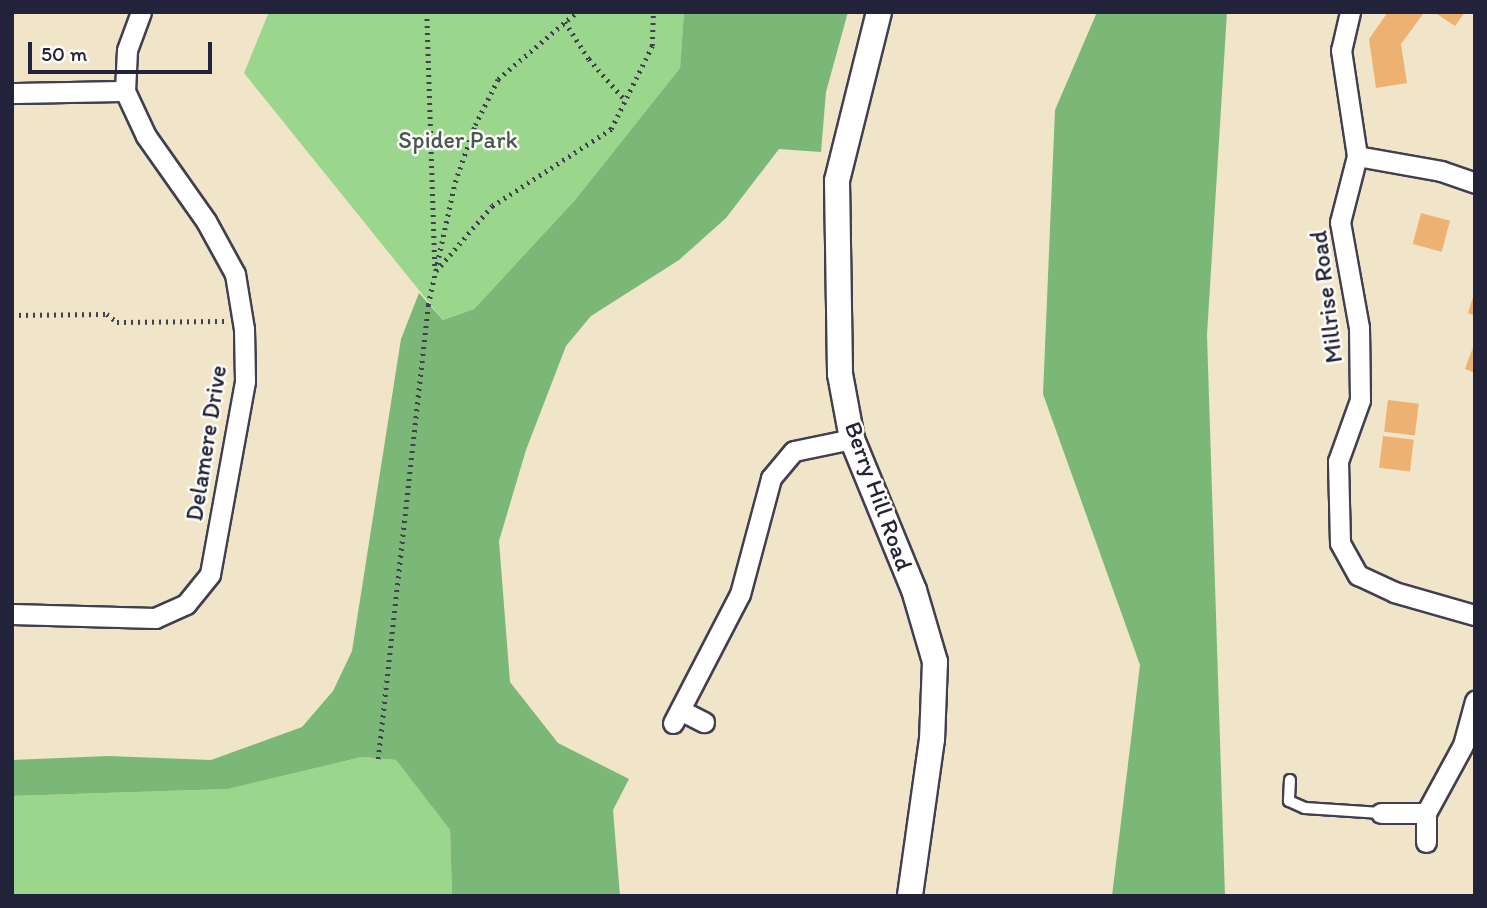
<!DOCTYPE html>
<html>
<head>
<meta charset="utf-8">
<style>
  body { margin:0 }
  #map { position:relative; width:1487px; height:908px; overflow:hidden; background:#f0e5c8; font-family:Itim,sans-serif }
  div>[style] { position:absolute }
  .green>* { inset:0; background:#9ad78c }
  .forest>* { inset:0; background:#7bb878 }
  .building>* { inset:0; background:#edb271; transform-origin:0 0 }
  .path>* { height:4.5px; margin-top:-2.25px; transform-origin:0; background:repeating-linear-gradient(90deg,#413f50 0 2px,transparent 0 7px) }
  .roads { filter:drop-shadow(2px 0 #413f50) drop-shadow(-2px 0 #413f50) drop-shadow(0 2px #413f50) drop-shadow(0 -2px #413f50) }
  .service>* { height:10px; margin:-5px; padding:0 5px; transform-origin:5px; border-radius:5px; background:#fff }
  .minor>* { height:19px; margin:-9.5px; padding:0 9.5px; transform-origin:9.5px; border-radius:9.5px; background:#fff }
  .tertiary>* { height:24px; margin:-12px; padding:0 12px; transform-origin:12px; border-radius:12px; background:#fff }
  span { translate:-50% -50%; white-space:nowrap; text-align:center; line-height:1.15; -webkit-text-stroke:5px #fdfcf7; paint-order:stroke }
  .park-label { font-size:24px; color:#465853 }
  .street-label { font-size:24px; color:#22223b }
  .frame { position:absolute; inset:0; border:14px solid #22223b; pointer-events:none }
  .scale { position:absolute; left:28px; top:42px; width:184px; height:32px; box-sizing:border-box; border:4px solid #22223b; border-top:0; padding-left:9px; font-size:21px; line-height:24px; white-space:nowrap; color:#22223b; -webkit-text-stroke:5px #fdfcf7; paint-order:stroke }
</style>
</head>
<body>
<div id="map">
  <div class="green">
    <div style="clip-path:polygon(269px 12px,684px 12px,680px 68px,575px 200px,474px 309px,443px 320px,244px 73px)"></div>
    <div style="clip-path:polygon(362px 757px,396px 760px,450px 830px,452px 896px,12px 896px,12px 796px,228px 789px)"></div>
  </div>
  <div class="forest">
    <div style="clip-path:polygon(684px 12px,848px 12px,826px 92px,821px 152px,779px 149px,726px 218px,679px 260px,591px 316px,566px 346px,526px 450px,499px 541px,510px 682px,558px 743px,629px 779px,613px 810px,620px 896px,452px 896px,450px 830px,396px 760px,362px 757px,228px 789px,12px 796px,12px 760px,108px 756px,211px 760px,302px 727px,333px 691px,352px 651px,401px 339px,419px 293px,443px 320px,474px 309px,575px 200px,680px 68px)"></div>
    <div style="clip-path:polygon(1097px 12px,1227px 12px,1207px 335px,1225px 896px,1112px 896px,1140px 665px,1043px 394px,1055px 110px)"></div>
  </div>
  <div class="building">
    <div style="clip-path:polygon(1388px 12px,1423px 14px,1401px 44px,1407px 83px,1376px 88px,1369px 39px)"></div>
    <div style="clip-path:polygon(1434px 12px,1465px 12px,1455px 26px)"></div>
    <div style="left:1421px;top:213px;width:30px;height:32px;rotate:15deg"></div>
    <div style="clip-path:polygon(1474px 294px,1475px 294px,1475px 316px,1468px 313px)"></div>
    <div style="clip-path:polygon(1475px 342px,1475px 373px,1465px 369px)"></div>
    <div style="left:1388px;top:400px;width:31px;height:32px;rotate:7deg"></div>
    <div style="left:1383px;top:436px;width:31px;height:32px;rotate:7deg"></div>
  </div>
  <div class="path">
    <div style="left:427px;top:12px;width:255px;rotate:88.2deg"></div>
    <div style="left:565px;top:22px;width:44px;rotate:57deg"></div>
    <div style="left:589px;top:59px;width:55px;rotate:48.7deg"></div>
    <div style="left:436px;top:271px;width:86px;rotate:-49.3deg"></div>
    <div style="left:492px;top:206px;width:142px;rotate:-32.9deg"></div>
    <div style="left:611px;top:129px;width:93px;rotate:-63.7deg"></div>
    <div style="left:652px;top:46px;width:34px;rotate:-88deg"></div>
    <div style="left:12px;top:315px;width:95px;rotate:-0.6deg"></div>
    <div style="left:107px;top:314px;width:13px;rotate:39deg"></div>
    <div style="left:117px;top:322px;width:107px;rotate:-0.5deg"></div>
    <div style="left:378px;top:759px;width:457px;rotate:-83.7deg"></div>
    <div style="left:428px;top:305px;width:126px;rotate:-77.6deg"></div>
    <div style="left:455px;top:182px;width:60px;rotate:-70.7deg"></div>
    <div style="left:475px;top:125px;width:51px;rotate:-63.4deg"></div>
    <div style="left:498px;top:79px;width:104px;rotate:-40.3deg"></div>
  </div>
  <div class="roads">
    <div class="service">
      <div style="left:1290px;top:780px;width:21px;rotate:93deg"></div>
      <div style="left:1289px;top:801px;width:17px;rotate:24deg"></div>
      <div style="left:1305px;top:808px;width:76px;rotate:3.8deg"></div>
    </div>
    <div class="minor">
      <div style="left:1350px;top:12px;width:39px;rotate:103deg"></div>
      <div style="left:1341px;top:50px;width:107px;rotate:81.4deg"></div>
      <div style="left:1357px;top:156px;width:68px;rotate:104.4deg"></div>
      <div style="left:1340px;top:222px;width:108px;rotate:79.8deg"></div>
      <div style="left:1359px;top:328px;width:72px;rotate:89.2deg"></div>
      <div style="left:1360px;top:400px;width:65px;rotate:109.8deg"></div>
      <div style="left:1338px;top:461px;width:82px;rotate:88.6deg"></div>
      <div style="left:1340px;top:543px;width:37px;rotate:61deg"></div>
      <div style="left:1358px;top:575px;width:40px;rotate:25deg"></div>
      <div style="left:1394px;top:592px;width:84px;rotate:15.9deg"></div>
      <div style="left:12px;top:93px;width:113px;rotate:-1deg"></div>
      <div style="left:1357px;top:156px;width:85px;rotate:10.1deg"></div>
      <div style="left:1441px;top:171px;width:36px;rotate:19deg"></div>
      <div style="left:12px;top:614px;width:143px;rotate:1.6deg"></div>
      <div style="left:155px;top:618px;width:34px;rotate:-24deg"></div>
      <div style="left:186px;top:604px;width:38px;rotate:-51deg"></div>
      <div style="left:210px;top:574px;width:196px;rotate:-79.7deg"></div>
      <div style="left:245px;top:381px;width:52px;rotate:-91.1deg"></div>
      <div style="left:244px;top:329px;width:56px;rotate:-99.3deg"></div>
      <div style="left:235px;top:274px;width:60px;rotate:-118.7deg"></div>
      <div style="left:206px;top:221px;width:104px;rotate:-125.2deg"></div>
      <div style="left:146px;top:136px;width:50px;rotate:-115deg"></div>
      <div style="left:125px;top:91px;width:41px;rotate:-87.2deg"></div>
      <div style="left:127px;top:50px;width:40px;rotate:-69.8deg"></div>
      <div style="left:680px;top:710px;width:27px;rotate:27deg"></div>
      <div style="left:673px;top:723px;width:145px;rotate:-62.6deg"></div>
      <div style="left:740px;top:594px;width:120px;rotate:-75deg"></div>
      <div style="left:771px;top:478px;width:35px;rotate:-50deg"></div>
      <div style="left:794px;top:451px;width:59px;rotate:-11.7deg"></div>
      <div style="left:1381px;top:813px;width:45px"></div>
      <div style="left:1426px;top:813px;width:77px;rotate:-61.4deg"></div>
      <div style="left:1463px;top:745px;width:46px;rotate:-74.7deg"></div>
      <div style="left:1426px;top:842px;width:29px;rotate:-90deg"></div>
    </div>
    <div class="tertiary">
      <div style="left:879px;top:12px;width:174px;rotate:104deg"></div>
      <div style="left:837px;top:181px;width:193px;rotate:89.1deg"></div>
      <div style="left:840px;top:374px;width:66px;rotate:79.5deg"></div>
      <div style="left:852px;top:439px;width:163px;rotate:67.7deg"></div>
      <div style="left:914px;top:590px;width:75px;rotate:73.7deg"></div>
      <div style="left:935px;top:662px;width:77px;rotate:92.2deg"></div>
      <div style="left:932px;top:739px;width:159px;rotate:98deg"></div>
    </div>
  </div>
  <div class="park-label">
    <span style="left:458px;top:140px">Spider Park</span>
  </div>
  <div class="street-label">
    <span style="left:1326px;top:297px;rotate:-97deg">Millrise Road</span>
    <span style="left:206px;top:443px;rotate:-81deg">Delamere Drive</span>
    <span style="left:879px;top:496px;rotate:70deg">Berry Hill Road</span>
  </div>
  <div class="frame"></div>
  <div class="scale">50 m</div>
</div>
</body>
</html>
